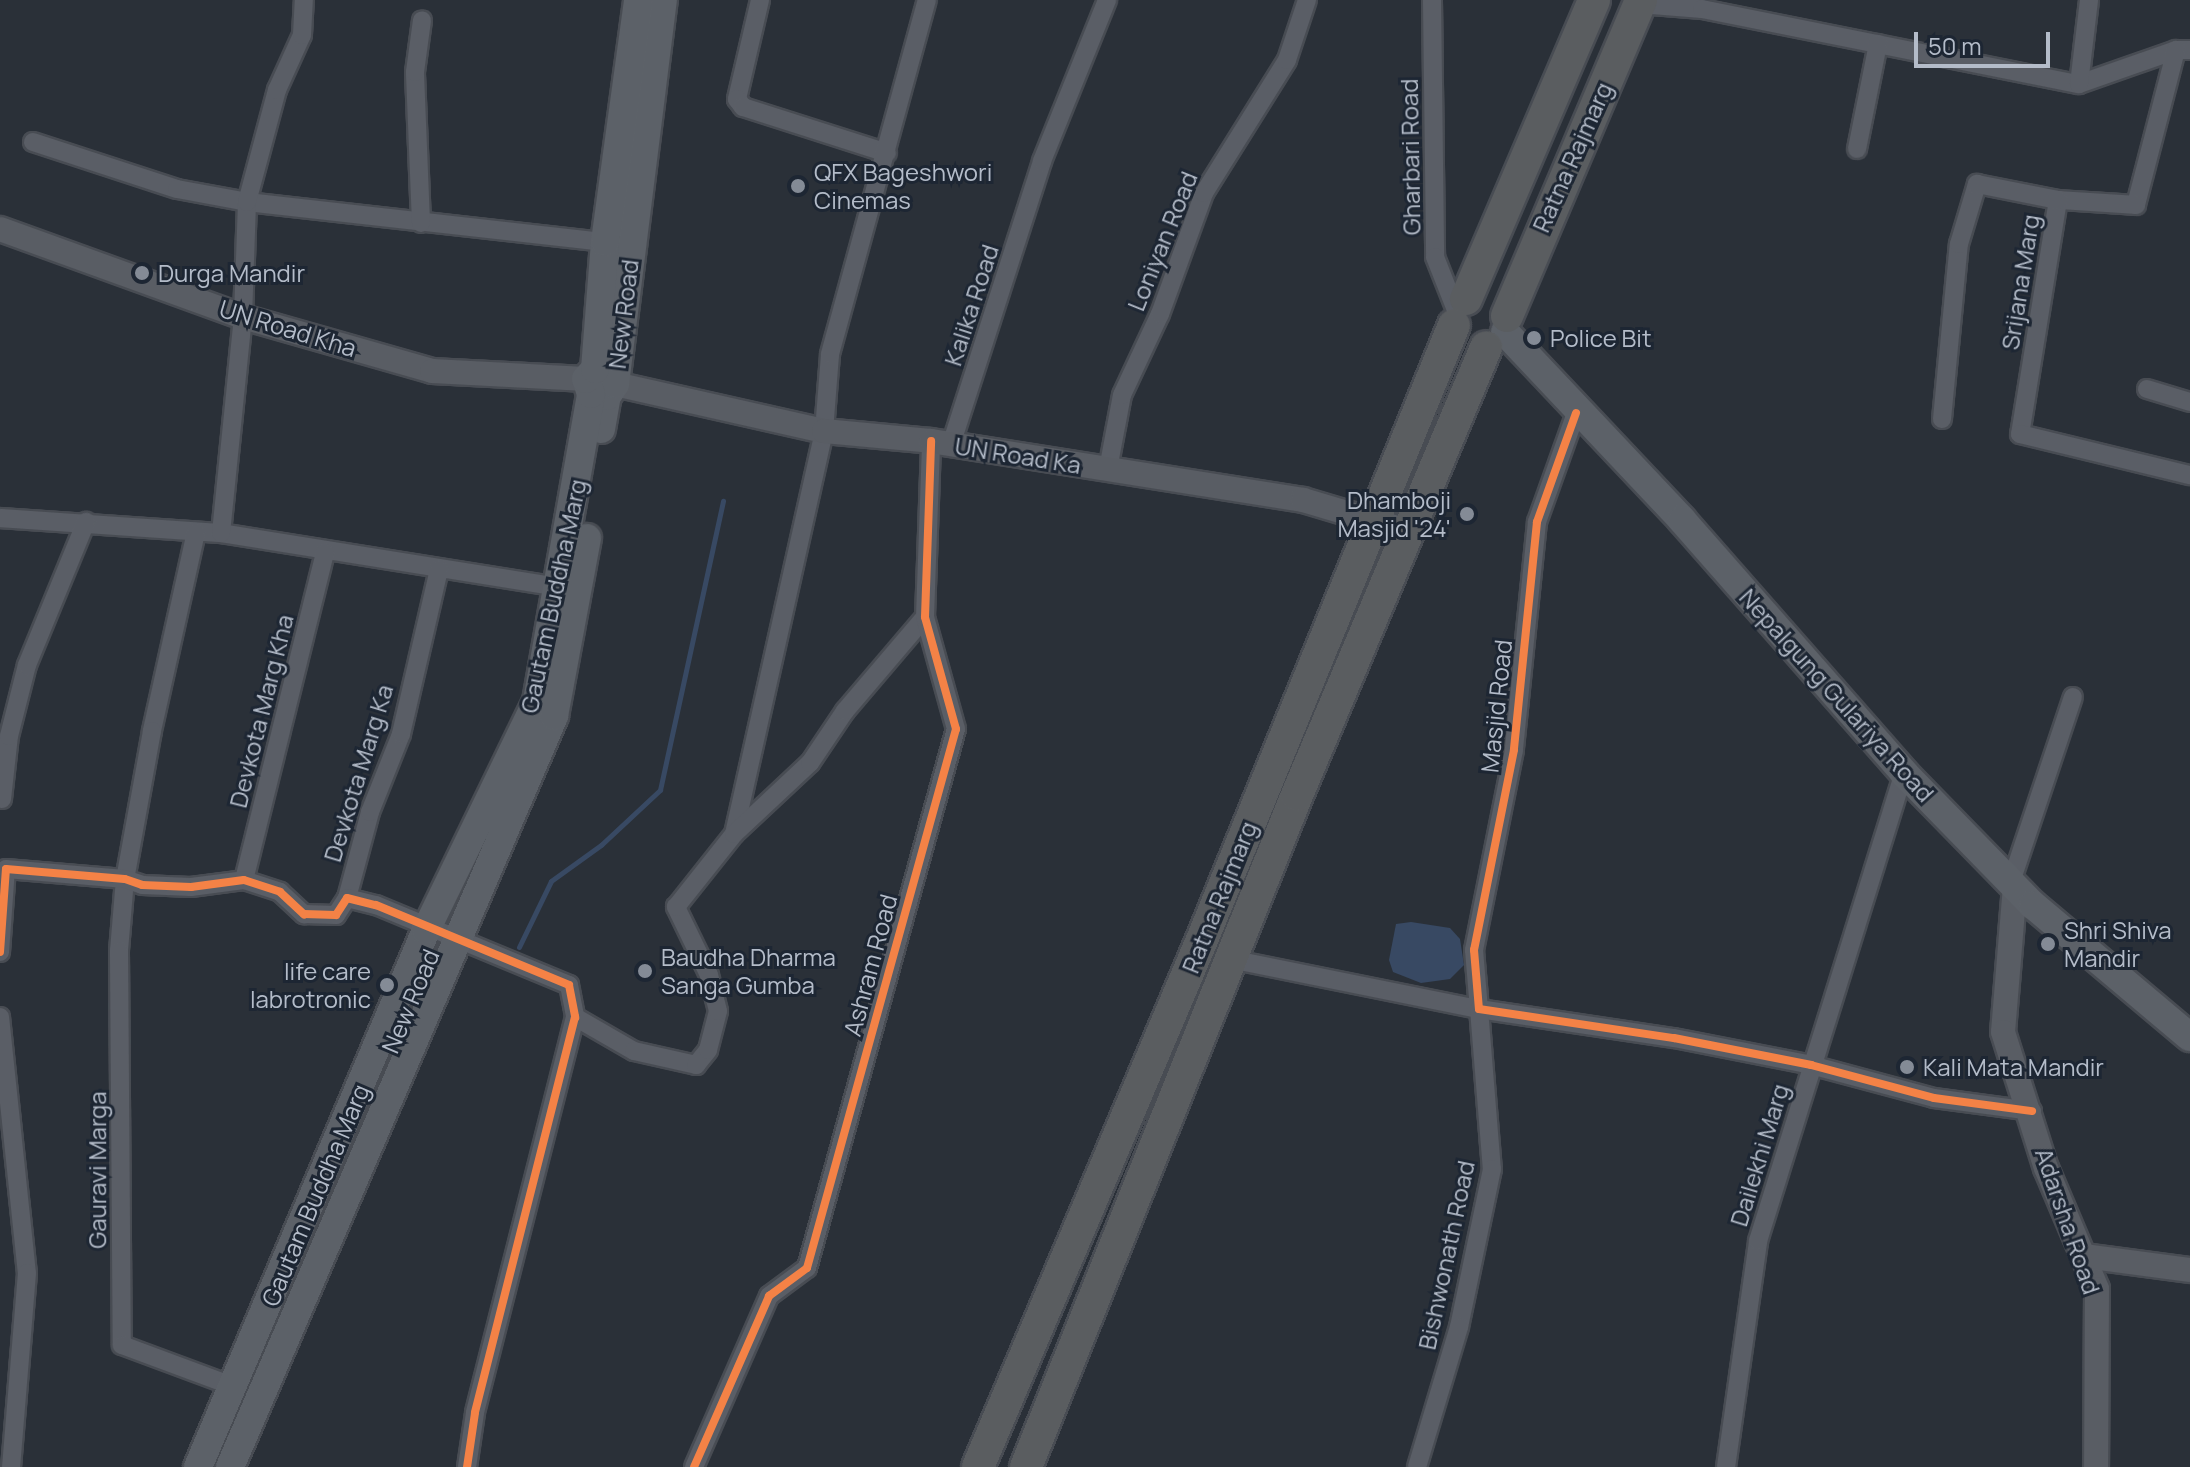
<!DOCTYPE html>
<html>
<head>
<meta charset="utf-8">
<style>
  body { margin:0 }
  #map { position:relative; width:2190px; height:1467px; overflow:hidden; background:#2a3038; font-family:Manrope,sans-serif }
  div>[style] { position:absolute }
  .water>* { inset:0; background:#384963 }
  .stream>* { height:5px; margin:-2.5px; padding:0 2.5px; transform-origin:2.5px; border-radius:2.5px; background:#384963 }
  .roads { filter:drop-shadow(2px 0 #484c53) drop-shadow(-2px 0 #484c53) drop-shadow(0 2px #484c53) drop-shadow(0 -2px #484c53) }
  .street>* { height:18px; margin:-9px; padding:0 9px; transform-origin:9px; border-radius:9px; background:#5a5e66 }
  .secondary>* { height:24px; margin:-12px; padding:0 12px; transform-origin:12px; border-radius:12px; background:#595d64 }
  .primary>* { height:28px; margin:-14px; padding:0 14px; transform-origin:14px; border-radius:14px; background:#5c6168 }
  .highway>* { height:32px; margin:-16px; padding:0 16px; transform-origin:16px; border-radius:16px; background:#5a5d60 }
  .cycleway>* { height:8px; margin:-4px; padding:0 4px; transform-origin:4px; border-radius:4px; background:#f48246 }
  .dots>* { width:22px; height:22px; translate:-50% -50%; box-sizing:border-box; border:4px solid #1d2633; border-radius:50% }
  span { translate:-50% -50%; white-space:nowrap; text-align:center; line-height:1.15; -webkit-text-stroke:6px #1d2633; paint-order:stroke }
  .street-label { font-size:24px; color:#b4bcc9 }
  .poi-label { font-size:24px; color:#b4bcc9 }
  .left { translate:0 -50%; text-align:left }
  .right { translate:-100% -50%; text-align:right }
  .scale { position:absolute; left:1914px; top:32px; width:136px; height:36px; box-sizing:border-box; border:4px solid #b4bcc9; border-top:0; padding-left:10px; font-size:24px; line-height:28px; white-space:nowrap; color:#b4bcc9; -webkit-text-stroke:6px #1d2633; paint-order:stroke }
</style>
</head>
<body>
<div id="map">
  <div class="water">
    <div style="clip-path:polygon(1411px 922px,1450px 928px,1460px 939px,1464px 965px,1450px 979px,1421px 983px,1393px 972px,1389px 960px,1396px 924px)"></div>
  </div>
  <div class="stream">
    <div style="left:519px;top:947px;width:73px;rotate:-64.1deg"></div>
    <div style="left:551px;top:881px;width:62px;rotate:-35.8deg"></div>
    <div style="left:601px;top:845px;width:81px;rotate:-43deg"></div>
    <div style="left:660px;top:790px;width:296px;rotate:-77.7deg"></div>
  </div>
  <div class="roads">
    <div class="street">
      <div style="left:760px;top:0;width:102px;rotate:103.1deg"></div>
      <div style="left:737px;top:99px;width:10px;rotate:53deg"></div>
      <div style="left:743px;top:107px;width:151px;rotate:17.7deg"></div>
      <div style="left:1432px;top:0;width:257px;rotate:89.3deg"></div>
      <div style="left:1435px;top:257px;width:57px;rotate:68.4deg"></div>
      <div style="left:1639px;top:4px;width:63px;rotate:4.5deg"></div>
      <div style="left:1702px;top:9px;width:384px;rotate:11.3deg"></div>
      <div style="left:2079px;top:84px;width:103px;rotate:-19.3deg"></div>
      <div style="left:2176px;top:50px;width:14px"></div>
      <div style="left:2176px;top:50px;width:160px;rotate:104.5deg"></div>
      <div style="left:2136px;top:205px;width:78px;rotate:-176.3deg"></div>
      <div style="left:2058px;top:200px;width:237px;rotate:99.2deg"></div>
      <div style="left:2020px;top:434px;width:175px;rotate:13.6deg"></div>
      <div style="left:2079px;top:84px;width:85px;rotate:-83.2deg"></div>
      <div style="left:33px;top:142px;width:151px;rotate:18.1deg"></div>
      <div style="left:177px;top:189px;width:71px;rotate:10.5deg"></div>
      <div style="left:247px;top:202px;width:360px;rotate:6.4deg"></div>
      <div style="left:1857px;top:149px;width:107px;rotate:-78.7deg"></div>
      <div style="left:421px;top:223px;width:151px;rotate:-92.3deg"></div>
      <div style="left:415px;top:72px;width:52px;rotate:-82.3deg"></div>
      <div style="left:2147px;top:389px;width:45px;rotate:16.8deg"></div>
      <div style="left:1576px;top:413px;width:116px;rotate:109.7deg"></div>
      <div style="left:1537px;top:522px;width:229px;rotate:95.8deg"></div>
      <div style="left:1514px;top:750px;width:204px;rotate:101.3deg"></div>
      <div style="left:1474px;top:950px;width:59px;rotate:85.2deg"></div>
      <div style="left:1479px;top:1009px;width:197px;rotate:8.5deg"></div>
      <div style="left:1674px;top:1038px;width:140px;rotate:11.1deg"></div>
      <div style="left:1811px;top:1065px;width:127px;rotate:15deg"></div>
      <div style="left:1934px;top:1098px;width:99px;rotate:7.6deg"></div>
      <div style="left:1942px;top:419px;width:176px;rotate:-84.5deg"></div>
      <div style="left:1959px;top:244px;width:63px;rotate:-73.3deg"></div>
      <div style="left:1977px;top:184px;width:83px;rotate:11.2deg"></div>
      <div style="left:951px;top:445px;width:298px;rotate:-72.2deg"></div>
      <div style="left:1042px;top:161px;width:174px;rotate:-68deg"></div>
      <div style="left:1108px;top:469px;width:75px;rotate:-79.3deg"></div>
      <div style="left:1122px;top:395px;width:89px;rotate:-64.9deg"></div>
      <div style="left:1160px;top:314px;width:129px;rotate:-70deg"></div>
      <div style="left:1204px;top:193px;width:157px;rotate:-58deg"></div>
      <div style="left:1287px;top:60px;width:63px;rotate:-71.6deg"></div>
      <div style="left:0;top:518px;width:222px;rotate:3.9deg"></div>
      <div style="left:221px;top:533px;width:348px;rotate:9.1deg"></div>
      <div style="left:196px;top:532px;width:204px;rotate:102.5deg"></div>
      <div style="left:152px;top:731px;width:150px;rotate:100.3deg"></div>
      <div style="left:125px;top:879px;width:72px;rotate:94.8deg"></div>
      <div style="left:119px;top:951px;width:394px;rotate:89.6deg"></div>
      <div style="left:122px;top:1345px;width:117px;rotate:20.4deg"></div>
      <div style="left:221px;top:533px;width:217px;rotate:-84.2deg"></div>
      <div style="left:243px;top:317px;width:115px;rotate:-88deg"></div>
      <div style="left:247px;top:202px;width:116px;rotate:-75deg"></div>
      <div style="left:277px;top:90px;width:60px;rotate:-65.6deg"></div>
      <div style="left:302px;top:35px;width:35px;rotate:-87deg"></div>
      <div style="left:2px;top:799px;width:63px;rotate:-83.7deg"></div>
      <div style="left:9px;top:736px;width:73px;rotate:-75.8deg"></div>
      <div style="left:27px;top:665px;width:155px;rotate:-67.6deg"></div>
      <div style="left:734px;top:834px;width:413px;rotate:-77.4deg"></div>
      <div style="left:824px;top:431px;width:77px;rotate:-85.5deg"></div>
      <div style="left:830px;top:354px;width:367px;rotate:-74.7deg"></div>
      <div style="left:244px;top:880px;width:337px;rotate:-76.1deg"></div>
      <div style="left:2011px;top:882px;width:195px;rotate:-71.5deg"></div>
      <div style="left:347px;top:898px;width:89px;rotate:-75deg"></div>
      <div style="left:370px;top:812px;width:84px;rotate:-68.3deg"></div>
      <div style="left:401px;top:734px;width:169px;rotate:-77deg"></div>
      <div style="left:0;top:952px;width:83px;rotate:-85.9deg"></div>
      <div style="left:6px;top:869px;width:119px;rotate:4.8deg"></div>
      <div style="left:125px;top:879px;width:18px;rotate:19deg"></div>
      <div style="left:142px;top:885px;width:49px;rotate:2.3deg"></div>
      <div style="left:191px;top:887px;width:53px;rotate:-7.5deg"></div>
      <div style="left:244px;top:880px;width:38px;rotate:18deg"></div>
      <div style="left:280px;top:892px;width:33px;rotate:43deg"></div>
      <div style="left:304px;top:914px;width:32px;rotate:2deg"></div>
      <div style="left:336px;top:915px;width:20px;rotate:-57deg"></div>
      <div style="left:347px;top:898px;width:30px;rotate:14deg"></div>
      <div style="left:376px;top:905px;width:209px;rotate:22.5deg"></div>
      <div style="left:569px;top:985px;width:33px;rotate:79deg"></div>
      <div style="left:575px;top:1017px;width:408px;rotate:104.2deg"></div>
      <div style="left:475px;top:1413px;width:55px;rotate:98.4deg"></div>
      <div style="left:1235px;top:960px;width:249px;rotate:11.4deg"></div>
      <div style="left:1479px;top:1009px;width:161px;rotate:85.4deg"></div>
      <div style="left:1492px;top:1169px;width:161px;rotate:101.8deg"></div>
      <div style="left:1459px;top:1327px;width:146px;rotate:106.7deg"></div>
      <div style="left:0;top:1017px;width:257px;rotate:84deg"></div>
      <div style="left:27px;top:1273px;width:195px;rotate:94.7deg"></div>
      <div style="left:575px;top:1017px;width:68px;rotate:30deg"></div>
      <div style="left:634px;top:1051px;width:64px;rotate:12.7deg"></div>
      <div style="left:696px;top:1065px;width:19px;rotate:-51deg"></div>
      <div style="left:708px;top:1050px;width:40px;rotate:-75.6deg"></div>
      <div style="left:718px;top:1011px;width:37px;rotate:-104deg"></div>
      <div style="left:709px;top:975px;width:76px;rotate:-115.9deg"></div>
      <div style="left:676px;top:907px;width:93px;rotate:-51.5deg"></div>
      <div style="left:734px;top:834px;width:104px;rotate:-43.1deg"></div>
      <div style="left:810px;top:763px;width:63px;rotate:-56.1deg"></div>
      <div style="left:845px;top:711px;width:123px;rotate:-49.6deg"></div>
      <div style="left:694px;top:1467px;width:187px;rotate:-66.3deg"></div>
      <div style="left:769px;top:1296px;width:47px;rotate:-36.4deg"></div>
      <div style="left:807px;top:1268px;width:559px;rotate:-74.55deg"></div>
      <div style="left:956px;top:729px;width:116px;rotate:-105.5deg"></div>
      <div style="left:925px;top:617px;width:176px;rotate:-88deg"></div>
      <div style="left:1726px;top:1467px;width:228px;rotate:-81.9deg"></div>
      <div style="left:1758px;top:1241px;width:490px;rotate:-72.7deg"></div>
    </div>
    <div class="secondary">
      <div style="left:0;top:229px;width:258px;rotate:19.9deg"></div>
      <div style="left:243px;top:317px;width:197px;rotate:15.9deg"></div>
      <div style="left:432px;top:371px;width:154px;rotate:3deg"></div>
      <div style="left:615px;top:384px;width:214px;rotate:12.7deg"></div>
      <div style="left:824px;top:431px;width:107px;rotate:5.3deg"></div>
      <div style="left:931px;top:441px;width:377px;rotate:9deg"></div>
      <div style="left:1303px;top:500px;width:109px;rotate:16.6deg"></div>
      <div style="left:2015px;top:886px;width:146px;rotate:94.7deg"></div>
      <div style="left:2003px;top:1032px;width:143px;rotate:72.5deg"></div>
      <div style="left:2046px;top:1168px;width:131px;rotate:67.1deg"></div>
      <div style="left:2097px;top:1289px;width:178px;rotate:90.3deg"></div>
      <div style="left:2084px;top:1256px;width:107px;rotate:7.5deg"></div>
    </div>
    <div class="primary">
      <div style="left:1505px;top:332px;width:258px;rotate:46.7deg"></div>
      <div style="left:1682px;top:520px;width:337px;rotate:48.7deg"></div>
      <div style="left:1904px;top:773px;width:185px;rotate:45.7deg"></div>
      <div style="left:2033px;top:905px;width:205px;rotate:40.1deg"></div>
      <div style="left:601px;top:429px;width:34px;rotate:-80deg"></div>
      <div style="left:607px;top:396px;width:14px;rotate:-56deg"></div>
      <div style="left:615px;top:384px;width:387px;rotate:-82.9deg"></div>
      <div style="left:198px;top:1467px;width:583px;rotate:-66.99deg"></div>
      <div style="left:426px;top:930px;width:254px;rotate:-64.1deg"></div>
      <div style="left:537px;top:701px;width:312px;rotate:-80deg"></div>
      <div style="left:591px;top:394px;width:16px;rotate:-108deg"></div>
      <div style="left:586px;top:379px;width:13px;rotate:-48deg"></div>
      <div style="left:595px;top:369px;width:127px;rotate:-85.5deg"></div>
      <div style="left:605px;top:242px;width:244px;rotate:-82.2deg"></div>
      <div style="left:230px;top:1467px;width:818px;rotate:-66.66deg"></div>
      <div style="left:554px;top:716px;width:181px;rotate:-79.5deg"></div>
    </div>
    <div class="highway">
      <div style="left:1466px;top:299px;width:325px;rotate:-66.8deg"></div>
      <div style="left:1507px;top:316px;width:343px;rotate:-67deg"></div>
      <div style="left:978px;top:1467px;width:578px;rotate:-66.98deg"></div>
      <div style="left:1204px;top:935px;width:659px;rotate:-67.71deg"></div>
      <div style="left:1026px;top:1467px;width:725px;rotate:-68.04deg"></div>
      <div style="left:1297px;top:795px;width:486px;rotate:-67.1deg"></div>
    </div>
  </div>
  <div class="cycleway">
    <div style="left:1576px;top:413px;width:116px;rotate:109.7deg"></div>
    <div style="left:1537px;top:522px;width:229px;rotate:95.8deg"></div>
    <div style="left:1514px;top:750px;width:204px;rotate:101.3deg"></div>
    <div style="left:1474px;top:950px;width:59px;rotate:85.2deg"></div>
    <div style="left:1479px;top:1009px;width:197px;rotate:8.5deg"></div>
    <div style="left:1674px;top:1038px;width:140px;rotate:11.1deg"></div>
    <div style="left:1811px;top:1065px;width:127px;rotate:15deg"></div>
    <div style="left:1934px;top:1098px;width:99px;rotate:7.6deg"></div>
    <div style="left:0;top:952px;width:83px;rotate:-85.9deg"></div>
    <div style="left:6px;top:869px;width:119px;rotate:4.8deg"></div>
    <div style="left:125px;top:879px;width:18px;rotate:19deg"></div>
    <div style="left:142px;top:885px;width:49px;rotate:2.3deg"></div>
    <div style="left:191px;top:887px;width:53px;rotate:-7.5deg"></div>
    <div style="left:244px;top:880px;width:38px;rotate:18deg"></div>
    <div style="left:280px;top:892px;width:33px;rotate:43deg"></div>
    <div style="left:304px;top:914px;width:32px;rotate:2deg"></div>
    <div style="left:336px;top:915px;width:20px;rotate:-57deg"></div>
    <div style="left:347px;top:898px;width:30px;rotate:14deg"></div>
    <div style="left:376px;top:905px;width:209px;rotate:22.5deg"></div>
    <div style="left:569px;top:985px;width:33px;rotate:79deg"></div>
    <div style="left:575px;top:1017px;width:408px;rotate:104.2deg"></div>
    <div style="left:475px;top:1413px;width:55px;rotate:98.4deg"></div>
    <div style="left:694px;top:1467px;width:187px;rotate:-66.3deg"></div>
    <div style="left:769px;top:1296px;width:47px;rotate:-36.4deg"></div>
    <div style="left:807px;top:1268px;width:559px;rotate:-74.55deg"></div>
    <div style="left:956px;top:729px;width:116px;rotate:-105.5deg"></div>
    <div style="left:925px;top:617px;width:176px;rotate:-88deg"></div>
  </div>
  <div class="dots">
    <div style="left:798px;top:186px;background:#848b96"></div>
    <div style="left:142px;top:273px;background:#848b96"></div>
    <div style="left:1534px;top:338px;background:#848b96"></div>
    <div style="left:1467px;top:514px;background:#848b96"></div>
    <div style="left:2048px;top:944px;background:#848b96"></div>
    <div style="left:645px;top:971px;background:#848b96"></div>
    <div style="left:387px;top:985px;background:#848b96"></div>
    <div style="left:1907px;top:1067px;background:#848b96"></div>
  </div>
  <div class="street-label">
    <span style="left:1410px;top:157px;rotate:-91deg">Gharbari Road</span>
    <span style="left:1572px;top:157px;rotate:-66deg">Ratna Rajmarg</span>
    <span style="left:1162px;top:241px;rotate:-68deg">Loniyan Road</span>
    <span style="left:2020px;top:282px;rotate:-81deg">Srijana Marg</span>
    <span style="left:971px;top:305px;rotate:-72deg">Kalika Road</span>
    <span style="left:623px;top:314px;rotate:-83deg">New Road</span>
    <span style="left:288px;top:328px;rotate:17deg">UN Road Kha</span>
    <span style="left:1018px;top:455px;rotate:9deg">UN Road Ka</span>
    <span style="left:553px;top:596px;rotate:-78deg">Gautam Buddha Marg</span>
    <span style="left:1837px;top:695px;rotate:48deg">Nepalgung Gulariya Road</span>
    <span style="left:1496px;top:706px;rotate:-84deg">Masjid Road</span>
    <span style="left:261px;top:711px;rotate:-76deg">Devkota Marg Kha</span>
    <span style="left:358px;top:773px;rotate:-73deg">Devkota Marg Ka</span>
    <span style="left:1219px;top:897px;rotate:-68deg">Ratna Rajmarg</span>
    <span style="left:870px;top:965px;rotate:-75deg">Ashram Road</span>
    <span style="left:410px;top:1001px;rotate:-67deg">New Road</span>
    <span style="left:1759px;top:1155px;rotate:-73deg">Dailekhi Marg</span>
    <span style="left:97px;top:1170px;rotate:-90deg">Gauravi Marga</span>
    <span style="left:315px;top:1195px;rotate:-67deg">Gautam Buddha Marg</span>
    <span style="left:2068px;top:1221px;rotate:71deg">Adarsha Road</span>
    <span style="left:1446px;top:1255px;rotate:-78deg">Bishwonath Road</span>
  </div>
  <div class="poi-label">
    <span class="left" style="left:814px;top:186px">QFX Bageshwori<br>Cinemas</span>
    <span class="left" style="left:158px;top:273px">Durga Mandir</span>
    <span class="left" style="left:1550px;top:338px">Police Bit</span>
    <span class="right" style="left:1451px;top:514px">Dhamboji<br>Masjid '24'</span>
    <span class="left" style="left:2064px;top:944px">Shri Shiva<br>Mandir</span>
    <span class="left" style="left:661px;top:971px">Baudha Dharma<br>Sanga Gumba</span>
    <span class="right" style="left:371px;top:985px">life care<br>labrotronic</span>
    <span class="left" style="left:1923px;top:1067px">Kali Mata Mandir</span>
  </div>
  <div class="scale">50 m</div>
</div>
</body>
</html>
